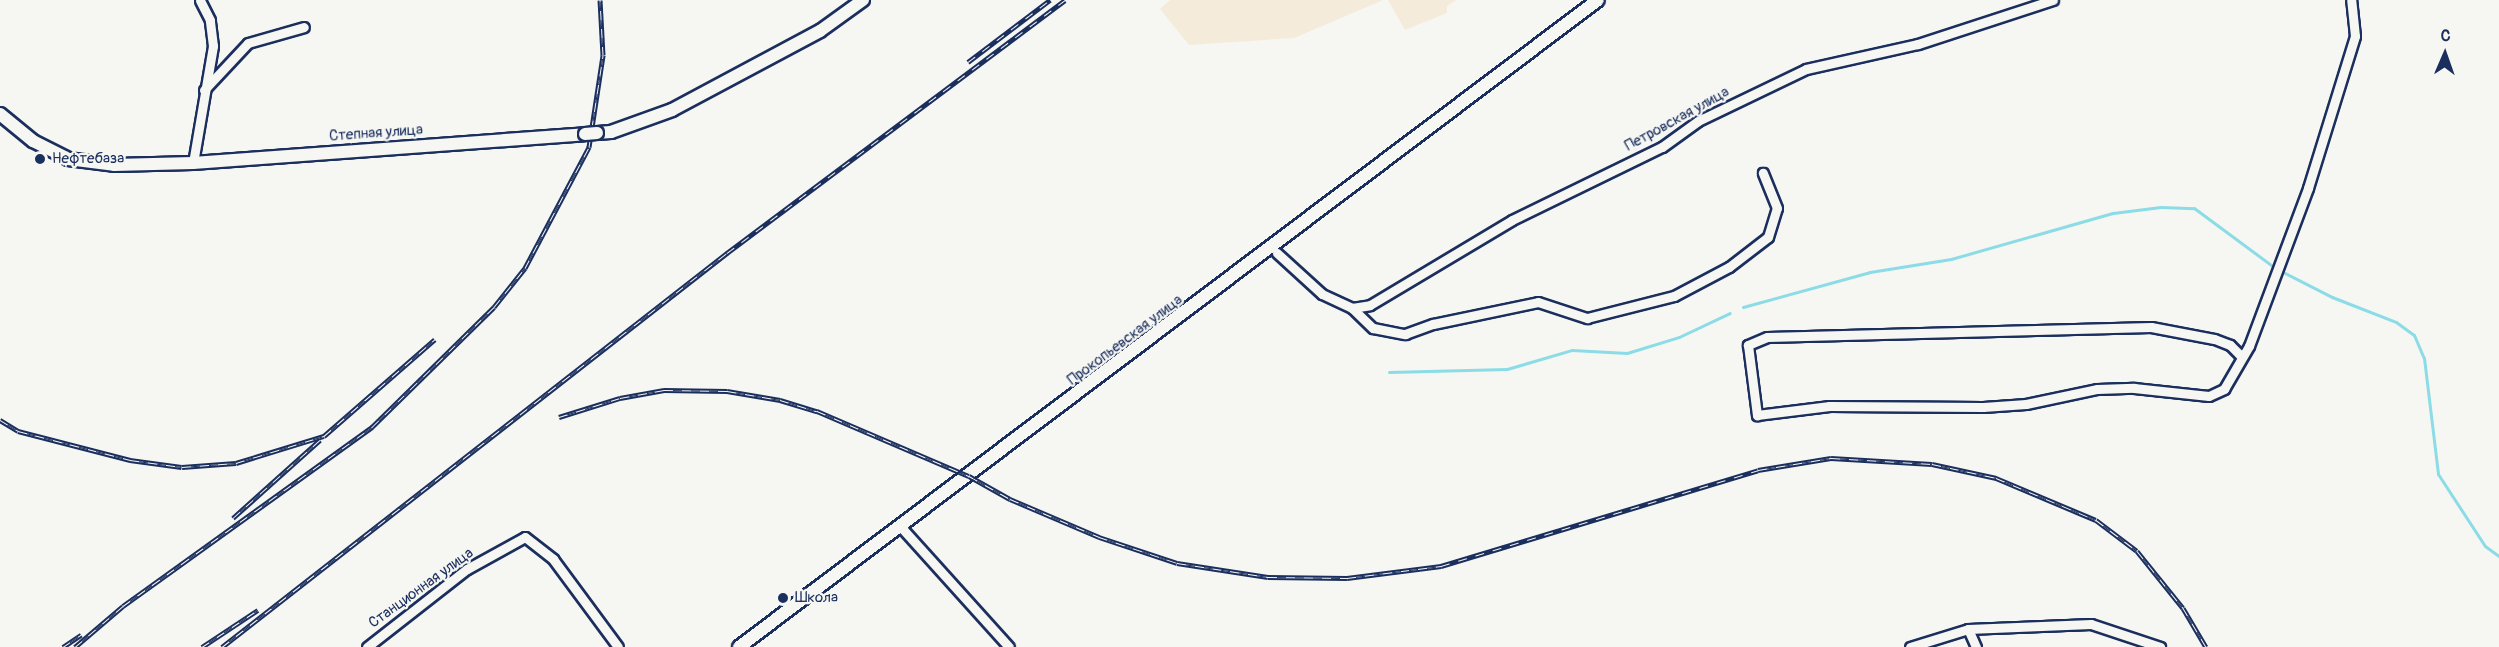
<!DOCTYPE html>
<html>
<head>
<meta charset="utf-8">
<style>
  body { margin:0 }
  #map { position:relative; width:2499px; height:647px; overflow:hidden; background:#f6f6f2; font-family:Pangolin,sans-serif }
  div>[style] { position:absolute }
  .built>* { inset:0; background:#f5ebdb }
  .stream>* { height:3px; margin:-1.5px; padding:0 1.5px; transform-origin:1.5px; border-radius:1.5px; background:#8bdce6 }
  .roads { filter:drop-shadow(2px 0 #1b2f5e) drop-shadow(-2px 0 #1b2f5e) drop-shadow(0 2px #1b2f5e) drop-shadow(0 -2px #1b2f5e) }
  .minor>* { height:9px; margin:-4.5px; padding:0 4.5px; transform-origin:4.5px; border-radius:4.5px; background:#f6f6f2 }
  .secondary>* { height:12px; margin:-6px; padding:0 6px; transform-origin:6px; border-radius:6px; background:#f6f6f2 }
  .rail>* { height:5px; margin-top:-2.5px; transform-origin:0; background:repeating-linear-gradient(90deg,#f6f6f2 0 9px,#1b2f5e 0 18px); box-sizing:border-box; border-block:2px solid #1b2f5e }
  .bridges { filter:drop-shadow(2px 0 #1b2f5e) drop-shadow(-2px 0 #1b2f5e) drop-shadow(0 2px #1b2f5e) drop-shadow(0 -2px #1b2f5e) }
  .secondary-bridge>* { height:12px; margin:-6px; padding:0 6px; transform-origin:6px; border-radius:6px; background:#f6f6f2 }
  .dots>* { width:16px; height:16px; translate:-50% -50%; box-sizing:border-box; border:3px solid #f6f6f2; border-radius:50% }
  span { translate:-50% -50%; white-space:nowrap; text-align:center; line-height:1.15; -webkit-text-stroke:4.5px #f6f6f2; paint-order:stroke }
  .street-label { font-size:15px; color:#1b2f5e }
  .poi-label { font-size:15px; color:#1b2f5e }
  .left { translate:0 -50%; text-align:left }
  .north { position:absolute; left:2415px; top:24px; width:60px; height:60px; -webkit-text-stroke:4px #f6f6f2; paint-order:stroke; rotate:2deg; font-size:16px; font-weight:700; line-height:24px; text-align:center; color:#1b2f5e }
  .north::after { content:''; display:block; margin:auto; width:21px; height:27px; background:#1b2f5e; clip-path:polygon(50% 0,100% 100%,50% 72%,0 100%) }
</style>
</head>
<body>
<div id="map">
  <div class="built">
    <div style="clip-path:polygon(1170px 0,1383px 0,1294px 38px,1189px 45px,1160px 9px)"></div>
    <div style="clip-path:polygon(1388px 0,1456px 0,1447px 6px,1447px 13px,1405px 30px)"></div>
  </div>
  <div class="stream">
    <div style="left:2285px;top:273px;width:53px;rotate:27.1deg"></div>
    <div style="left:2332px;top:297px;width:69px;rotate:21.3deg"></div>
    <div style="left:2396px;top:322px;width:22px;rotate:36deg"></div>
    <div style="left:2414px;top:335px;width:25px;rotate:67deg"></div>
    <div style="left:2424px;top:358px;width:117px;rotate:83.1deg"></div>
    <div style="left:2438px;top:474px;width:86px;rotate:56.9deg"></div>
    <div style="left:2485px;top:546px;width:17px;rotate:36deg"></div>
    <div style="left:1743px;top:307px;width:132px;rotate:-15.4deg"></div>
    <div style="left:1870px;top:272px;width:82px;rotate:-9.1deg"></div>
    <div style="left:1951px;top:259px;width:168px;rotate:-15.9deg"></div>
    <div style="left:2113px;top:213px;width:48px;rotate:-7.1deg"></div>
    <div style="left:2161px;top:207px;width:33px;rotate:2deg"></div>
    <div style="left:2194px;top:208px;width:96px;rotate:36.5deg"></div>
    <div style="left:1389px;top:372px;width:118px;rotate:-1.5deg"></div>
    <div style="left:1507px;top:369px;width:68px;rotate:-16.3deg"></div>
    <div style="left:1572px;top:350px;width:55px;rotate:3.1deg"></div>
    <div style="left:1627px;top:353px;width:54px;rotate:-17.1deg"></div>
    <div style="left:1679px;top:337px;width:56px;rotate:-25.2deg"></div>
  </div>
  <div class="roads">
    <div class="minor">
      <div style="left:204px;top:90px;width:64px;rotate:-46.9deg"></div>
      <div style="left:248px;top:43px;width:58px;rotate:-15.9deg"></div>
      <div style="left:193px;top:163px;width:119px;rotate:-80.3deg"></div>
      <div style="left:213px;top:46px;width:26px;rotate:-97deg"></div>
      <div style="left:210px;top:20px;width:22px;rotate:-117deg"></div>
      <div style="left:1277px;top:253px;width:61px;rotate:42.3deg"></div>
      <div style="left:1322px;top:294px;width:33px;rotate:25deg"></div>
      <div style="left:1352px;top:308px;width:18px;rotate:-9deg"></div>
      <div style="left:1370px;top:305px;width:165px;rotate:-30.9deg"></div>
      <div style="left:1512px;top:220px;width:167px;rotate:-26deg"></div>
      <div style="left:1662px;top:147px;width:44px;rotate:-35.8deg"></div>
      <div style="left:1698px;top:121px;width:120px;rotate:-25.7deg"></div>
      <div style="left:1806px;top:69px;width:115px;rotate:-12.6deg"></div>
      <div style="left:1918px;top:44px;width:142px;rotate:-18.1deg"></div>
      <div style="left:1352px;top:308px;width:29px;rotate:44deg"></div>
      <div style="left:1373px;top:328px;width:33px;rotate:11deg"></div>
      <div style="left:1405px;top:334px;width:30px;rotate:-20deg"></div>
      <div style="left:1433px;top:324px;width:107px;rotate:-11.8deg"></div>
      <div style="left:1538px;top:302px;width:52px;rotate:18.1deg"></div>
      <div style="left:1587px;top:318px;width:90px;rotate:-14.2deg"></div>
      <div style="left:1674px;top:296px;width:62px;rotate:-27.8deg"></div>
      <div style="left:1729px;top:267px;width:49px;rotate:-37.6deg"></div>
      <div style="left:1768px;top:237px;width:30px;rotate:-73deg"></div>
      <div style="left:1777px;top:208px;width:38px;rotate:-112deg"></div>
      <div style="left:2241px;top:356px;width:16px;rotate:-135deg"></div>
      <div style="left:2230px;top:345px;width:17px;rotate:-159deg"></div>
      <div style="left:2214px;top:339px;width:64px;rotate:-169.2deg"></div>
      <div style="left:2151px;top:327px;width:384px;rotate:178.5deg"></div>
      <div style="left:1767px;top:337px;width:21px;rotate:157deg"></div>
      <div style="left:1748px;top:345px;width:71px;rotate:82.7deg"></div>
      <div style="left:1757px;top:415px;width:73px;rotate:-7.1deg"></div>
      <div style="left:1829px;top:406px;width:154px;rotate:0.4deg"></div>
      <div style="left:1983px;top:407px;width:43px;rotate:-4deg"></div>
      <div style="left:2026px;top:404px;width:73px;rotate:-11.9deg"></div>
      <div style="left:2097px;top:389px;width:37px;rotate:-2deg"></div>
      <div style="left:2134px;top:388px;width:75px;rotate:6.1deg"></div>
      <div style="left:2209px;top:396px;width:17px;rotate:-25deg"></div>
      <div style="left:2224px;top:389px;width:50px;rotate:-59.8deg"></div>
      <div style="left:2249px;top:346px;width:169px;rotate:-69.5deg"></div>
      <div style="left:2308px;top:188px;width:159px;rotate:-72.8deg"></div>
      <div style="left:2355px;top:36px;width:36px;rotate:-96deg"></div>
      <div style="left:901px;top:527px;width:161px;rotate:48deg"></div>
      <div style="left:1968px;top:629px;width:123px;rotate:-2.3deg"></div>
      <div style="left:2091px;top:624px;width:73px;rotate:18.4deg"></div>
      <div style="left:367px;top:647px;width:127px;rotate:-38deg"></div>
      <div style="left:467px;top:569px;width:66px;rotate:-28.9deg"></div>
      <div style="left:525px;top:537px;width:36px;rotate:38deg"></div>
      <div style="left:553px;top:559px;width:109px;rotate:53.5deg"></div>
      <div style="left:1910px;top:647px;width:61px;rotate:-17.2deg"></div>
      <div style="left:1968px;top:629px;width:20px;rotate:66deg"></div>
    </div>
    <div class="secondary">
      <div style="left:0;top:114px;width:43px;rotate:39.3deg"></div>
      <div style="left:33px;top:141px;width:39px;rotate:27deg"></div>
      <div style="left:68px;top:159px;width:46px;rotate:7.4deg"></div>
      <div style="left:114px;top:165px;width:79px;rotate:-1.5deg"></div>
      <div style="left:193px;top:163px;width:393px;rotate:-4.2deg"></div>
      <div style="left:597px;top:133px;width:14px;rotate:-4deg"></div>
      <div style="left:611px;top:132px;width:65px;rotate:-19.8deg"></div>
      <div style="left:672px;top:110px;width:168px;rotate:-28.1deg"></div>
      <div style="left:820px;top:31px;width:53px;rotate:-35.8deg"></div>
      <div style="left:739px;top:647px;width:1075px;rotate:-36.99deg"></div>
    </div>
  </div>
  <div class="rail">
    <div style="left:968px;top:62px;width:103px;rotate:-37.1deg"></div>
    <div style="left:559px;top:417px;width:64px;rotate:-17.3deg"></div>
    <div style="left:620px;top:398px;width:45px;rotate:-10.3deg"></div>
    <div style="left:664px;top:390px;width:63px;rotate:0.9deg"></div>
    <div style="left:727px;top:391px;width:54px;rotate:9.6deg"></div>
    <div style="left:780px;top:400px;width:39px;rotate:17deg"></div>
    <div style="left:817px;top:411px;width:165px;rotate:23.2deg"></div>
    <div style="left:969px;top:476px;width:47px;rotate:29.3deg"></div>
    <div style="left:1010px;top:499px;width:97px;rotate:23.1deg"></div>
    <div style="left:1099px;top:537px;width:82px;rotate:18.4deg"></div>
    <div style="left:1177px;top:563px;width:92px;rotate:8.7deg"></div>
    <div style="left:1268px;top:577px;width:79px;rotate:0.7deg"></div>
    <div style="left:1347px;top:578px;width:95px;rotate:-7.3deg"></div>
    <div style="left:1441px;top:566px;width:331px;rotate:-16.8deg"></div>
    <div style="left:1758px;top:470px;width:74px;rotate:-9.3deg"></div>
    <div style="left:1831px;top:458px;width:101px;rotate:3.4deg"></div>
    <div style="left:1932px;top:464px;width:66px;rotate:12.3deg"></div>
    <div style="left:1996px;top:478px;width:108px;rotate:22.8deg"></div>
    <div style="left:2096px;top:520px;width:51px;rotate:37.1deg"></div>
    <div style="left:2137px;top:551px;width:73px;rotate:51.1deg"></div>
    <div style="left:2183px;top:608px;width:45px;rotate:59.5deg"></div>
    <div style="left:0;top:420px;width:21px;rotate:31deg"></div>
    <div style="left:18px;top:431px;width:116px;rotate:14.5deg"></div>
    <div style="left:130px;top:460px;width:52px;rotate:7.7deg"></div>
    <div style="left:182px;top:467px;width:54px;rotate:-4.2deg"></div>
    <div style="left:236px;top:463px;width:92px;rotate:-17.1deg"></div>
    <div style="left:324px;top:436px;width:147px;rotate:-41.1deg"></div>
    <div style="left:233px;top:518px;width:117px;rotate:-41.9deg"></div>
    <div style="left:63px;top:647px;width:22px;rotate:-34deg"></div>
    <div style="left:75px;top:647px;width:63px;rotate:-40.5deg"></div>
    <div style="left:123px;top:606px;width:307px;rotate:-35.7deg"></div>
    <div style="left:372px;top:427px;width:171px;rotate:-44.5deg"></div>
    <div style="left:494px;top:307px;width:50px;rotate:-51.5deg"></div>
    <div style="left:525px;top:268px;width:137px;rotate:-62.1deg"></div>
    <div style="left:589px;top:147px;width:93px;rotate:-81.3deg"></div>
    <div style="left:603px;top:55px;width:55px;rotate:-93.1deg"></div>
    <div style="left:202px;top:647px;width:67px;rotate:-33.5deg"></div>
    <div style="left:222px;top:647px;width:641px;rotate:-37.96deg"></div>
    <div style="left:727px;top:253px;width:422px;rotate:-36.8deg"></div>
  </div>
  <div class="bridges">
    <div class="secondary-bridge">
      <div style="left:585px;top:134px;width:12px;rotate:-5deg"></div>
    </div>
  </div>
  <div class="dots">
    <div style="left:40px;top:159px;background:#1b2f5e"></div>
    <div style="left:783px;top:598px;background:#1b2f5e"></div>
  </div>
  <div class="street-label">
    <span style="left:1677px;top:119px;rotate:-29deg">Петровская улица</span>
    <span style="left:376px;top:133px;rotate:-4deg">Степная улица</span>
    <span style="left:1125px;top:340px;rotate:-37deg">Прокопьевская улица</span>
    <span style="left:421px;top:588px;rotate:-36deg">Станционная улица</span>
  </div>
  <div class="poi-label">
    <span class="left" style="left:52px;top:159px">Нефтебаза</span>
    <span class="left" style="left:795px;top:598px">Школа</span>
  </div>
  <div class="north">С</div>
</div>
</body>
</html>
